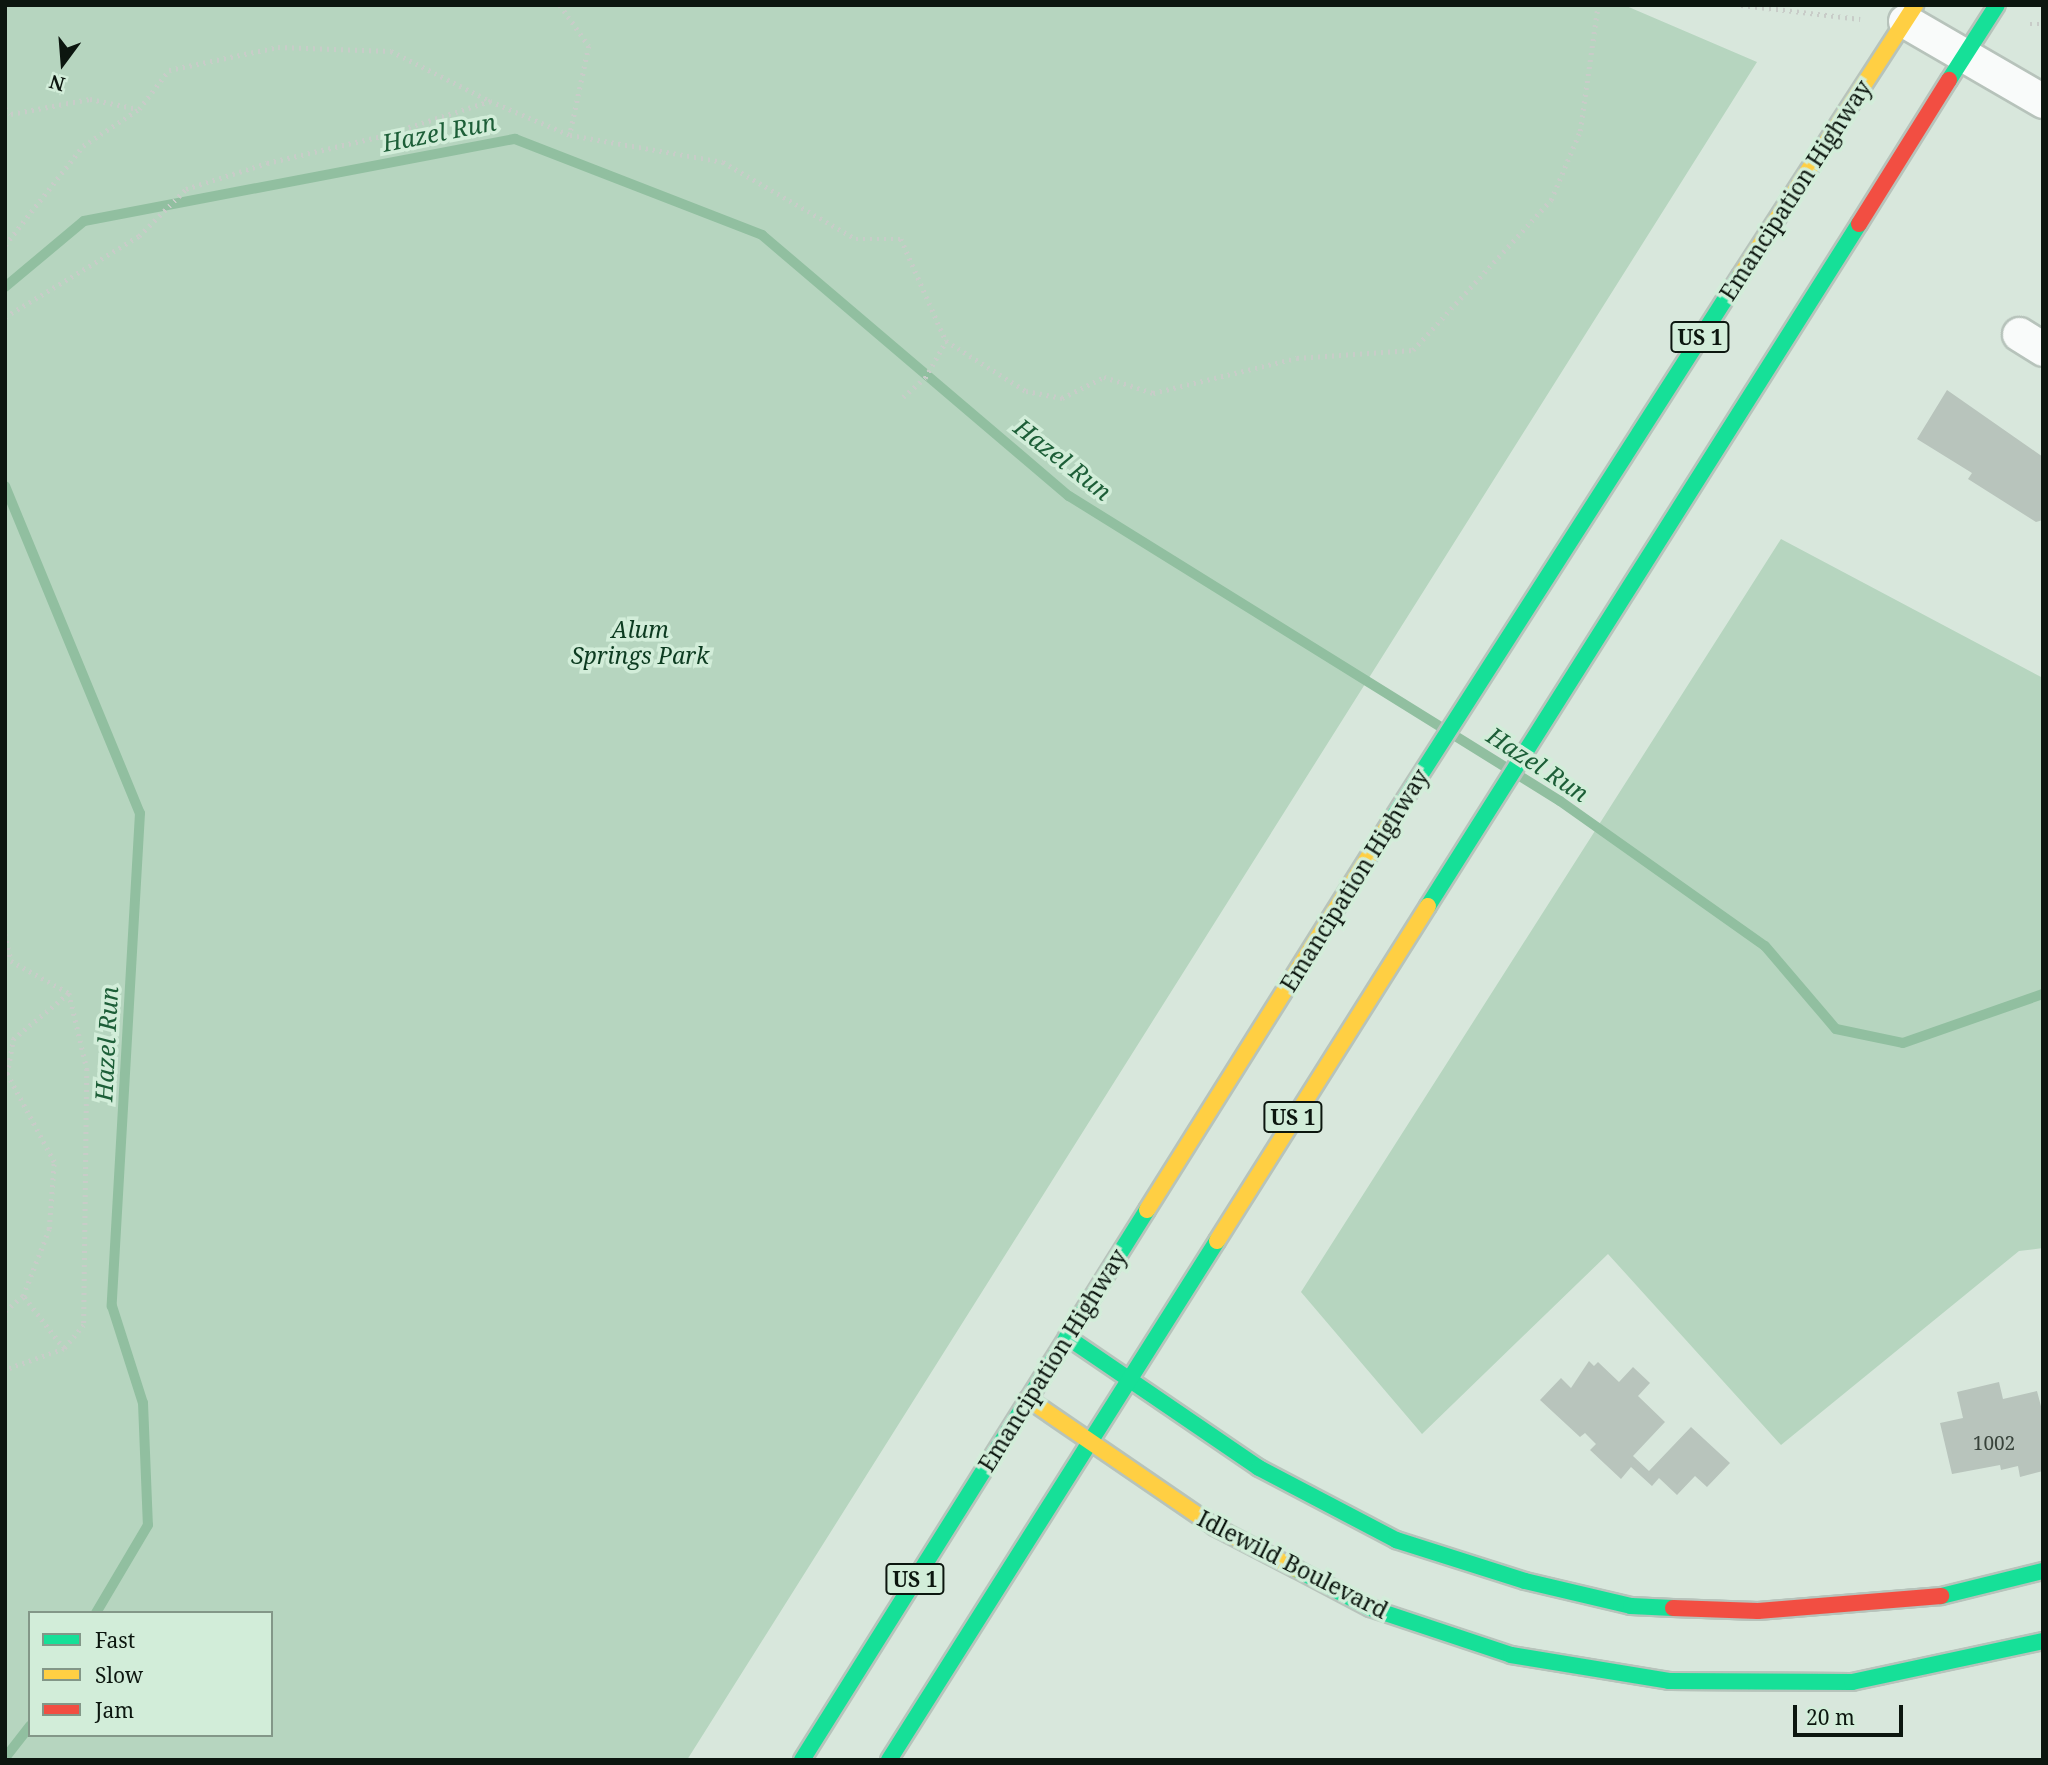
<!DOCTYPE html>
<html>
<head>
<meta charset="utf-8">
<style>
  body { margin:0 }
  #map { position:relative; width:2048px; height:1765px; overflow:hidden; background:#d8e7dc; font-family:"Noto Serif",serif }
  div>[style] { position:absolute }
  .green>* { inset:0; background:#b6d5bf }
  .stream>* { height:10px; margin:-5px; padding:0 5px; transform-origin:5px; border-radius:5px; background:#91bfa0 }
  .building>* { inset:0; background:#b8c4bc }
  .path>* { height:4.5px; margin-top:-2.25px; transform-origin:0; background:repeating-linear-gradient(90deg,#c8ccc8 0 2px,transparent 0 7px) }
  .roads { filter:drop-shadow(2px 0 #b7c3bb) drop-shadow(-2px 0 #b7c3bb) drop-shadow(0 2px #b7c3bb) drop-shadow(0 -2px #b7c3bb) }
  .street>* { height:33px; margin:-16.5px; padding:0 16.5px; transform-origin:16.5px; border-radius:16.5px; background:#f9fbfa }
  .fast>* { height:16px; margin:-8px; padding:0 8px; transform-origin:8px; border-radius:8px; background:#16e098 }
  .slow>* { height:16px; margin:-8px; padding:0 8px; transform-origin:8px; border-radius:8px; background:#ffcf43 }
  .jam>* { height:16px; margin:-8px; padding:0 8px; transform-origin:8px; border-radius:8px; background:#f24e42 }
  span { translate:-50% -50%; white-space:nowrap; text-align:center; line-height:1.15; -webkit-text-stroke:7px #d2edd9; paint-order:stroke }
  .number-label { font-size:19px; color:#37423a }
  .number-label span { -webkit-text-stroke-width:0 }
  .shield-label span { padding:2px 5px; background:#d2edd9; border:2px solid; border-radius:5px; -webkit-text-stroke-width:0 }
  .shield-label { font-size:21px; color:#0c160f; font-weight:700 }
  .street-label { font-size:23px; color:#0c160f }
  .park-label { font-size:23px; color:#0c3b20; font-style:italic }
  .water-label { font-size:24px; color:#1c5e37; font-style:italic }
  .frame { position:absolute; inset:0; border:7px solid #0c160f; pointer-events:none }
  .legend { position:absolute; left:28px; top:1611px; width:245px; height:126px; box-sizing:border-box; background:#d2edd9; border:2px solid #839788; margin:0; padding:9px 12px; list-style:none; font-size:21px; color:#0c160f }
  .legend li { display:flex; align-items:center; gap:14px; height:35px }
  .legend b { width:35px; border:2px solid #839788 }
  .north { position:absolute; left:28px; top:28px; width:70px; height:70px; -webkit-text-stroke:5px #d2edd9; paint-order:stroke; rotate:196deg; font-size:19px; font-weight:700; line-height:28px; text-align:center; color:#0c160f }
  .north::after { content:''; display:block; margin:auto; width:24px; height:32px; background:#0c160f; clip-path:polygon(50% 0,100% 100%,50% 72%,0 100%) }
  .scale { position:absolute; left:1793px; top:1705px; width:110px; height:32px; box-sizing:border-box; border:4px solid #0c160f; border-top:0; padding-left:9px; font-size:21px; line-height:24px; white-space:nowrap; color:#0c160f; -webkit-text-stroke:5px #d2edd9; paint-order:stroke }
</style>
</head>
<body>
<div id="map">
  <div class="green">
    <div style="clip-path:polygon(evenodd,5px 5px,1624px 5px,1757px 62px,687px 1760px,5px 1760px,5px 5px,30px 1613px,271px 1613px,271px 1735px,30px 1735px,30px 1613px)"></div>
    <div style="clip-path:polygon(1781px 539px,2043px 678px,2043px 1248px,2019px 1251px,1781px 1445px,1608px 1254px,1422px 1434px,1301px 1292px)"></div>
  </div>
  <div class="stream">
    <div style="left:5px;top:287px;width:103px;rotate:-39.9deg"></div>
    <div style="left:84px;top:221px;width:439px;rotate:-10.8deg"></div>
    <div style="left:515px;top:139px;width:265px;rotate:21.2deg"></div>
    <div style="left:762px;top:235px;width:403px;rotate:40.4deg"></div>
    <div style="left:1069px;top:496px;width:578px;rotate:31.85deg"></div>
    <div style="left:1560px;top:801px;width:251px;rotate:35.3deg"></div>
    <div style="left:1765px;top:946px;width:109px;rotate:49.5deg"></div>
    <div style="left:1836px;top:1029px;width:68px;rotate:11.8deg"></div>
    <div style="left:1903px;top:1043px;width:148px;rotate:-19.3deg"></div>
    <div style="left:5px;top:486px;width:354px;rotate:67.6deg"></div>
    <div style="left:140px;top:813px;width:494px;rotate:93.3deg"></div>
    <div style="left:112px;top:1306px;width:102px;rotate:72.3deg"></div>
    <div style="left:143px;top:1403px;width:122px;rotate:87.7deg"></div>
    <div style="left:148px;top:1525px;width:102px;rotate:120.6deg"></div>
    <div style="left:5px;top:1758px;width:41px;rotate:-52deg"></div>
  </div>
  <div class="building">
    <div style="clip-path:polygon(1947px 390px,2043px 457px,2043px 520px,2036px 522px,1968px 479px,1972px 473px,1917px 439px)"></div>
    <div style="clip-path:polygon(1589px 1361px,1594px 1366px,1598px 1362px,1619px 1382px,1633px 1367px,1650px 1383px,1638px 1396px,1665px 1422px,1633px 1456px,1649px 1471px,1691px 1427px,1730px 1463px,1707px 1487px,1695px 1476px,1677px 1495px,1659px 1478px,1652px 1486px,1631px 1467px,1621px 1479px,1590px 1450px,1596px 1444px,1585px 1433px,1580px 1437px,1540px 1400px,1561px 1378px,1571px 1388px)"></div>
    <div style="clip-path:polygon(1999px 1382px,2003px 1399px,2037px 1391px,2043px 1414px,2043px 1471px,2020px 1477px,2018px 1466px,2001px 1470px,2000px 1465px,1952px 1474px,1940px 1423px,1963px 1418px,1957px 1392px)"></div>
  </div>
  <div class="path">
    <div style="left:560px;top:5px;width:50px;rotate:54.7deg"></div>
    <div style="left:589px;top:46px;width:91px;rotate:102.1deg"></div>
    <div style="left:1741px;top:5px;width:120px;rotate:6.7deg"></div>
    <div style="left:2030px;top:24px;width:13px"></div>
    <div style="left:5px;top:108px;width:8px;rotate:45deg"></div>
    <div style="left:11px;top:114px;width:80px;rotate:-10.8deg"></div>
    <div style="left:90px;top:99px;width:49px;rotate:11.8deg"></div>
    <div style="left:5px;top:245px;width:126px;rotate:-51.8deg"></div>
    <div style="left:83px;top:146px;width:67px;rotate:-33.5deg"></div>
    <div style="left:139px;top:109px;width:49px;rotate:-52.4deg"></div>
    <div style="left:169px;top:70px;width:111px;rotate:-11.9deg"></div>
    <div style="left:278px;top:47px;width:113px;rotate:2deg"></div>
    <div style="left:391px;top:51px;width:111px;rotate:26.8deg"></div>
    <div style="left:5px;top:317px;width:157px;rotate:-31.2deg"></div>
    <div style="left:139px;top:236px;width:66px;rotate:-45deg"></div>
    <div style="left:186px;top:189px;width:85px;rotate:-17.8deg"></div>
    <div style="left:267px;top:163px;width:118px;rotate:-13.2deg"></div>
    <div style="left:382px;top:136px;width:114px;rotate:-18deg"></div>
    <div style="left:490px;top:101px;width:87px;rotate:23deg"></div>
    <div style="left:570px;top:135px;width:155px;rotate:10deg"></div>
    <div style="left:723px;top:162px;width:154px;rotate:30.1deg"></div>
    <div style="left:856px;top:239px;width:45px"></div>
    <div style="left:901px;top:239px;width:111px;rotate:66.2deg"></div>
    <div style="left:946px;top:341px;width:94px;rotate:32deg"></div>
    <div style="left:1026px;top:391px;width:37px;rotate:11deg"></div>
    <div style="left:1062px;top:398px;width:47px;rotate:-26.6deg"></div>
    <div style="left:1104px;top:377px;width:52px;rotate:18.1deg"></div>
    <div style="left:1153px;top:393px;width:148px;rotate:-13.7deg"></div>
    <div style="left:1297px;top:358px;width:116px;rotate:-3.9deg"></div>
    <div style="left:1413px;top:350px;width:204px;rotate:-47.4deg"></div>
    <div style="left:1551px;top:200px;width:75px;rotate:-67.2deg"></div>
    <div style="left:1580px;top:131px;width:127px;rotate:-81.9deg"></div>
    <div style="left:903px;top:397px;width:29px;rotate:-41deg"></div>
    <div style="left:925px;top:378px;width:43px;rotate:-60.4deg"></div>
    <div style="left:5px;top:934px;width:28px;rotate:77deg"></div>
    <div style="left:11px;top:961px;width:66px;rotate:28.9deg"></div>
    <div style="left:69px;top:993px;width:78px;rotate:76.7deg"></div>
    <div style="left:87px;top:1069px;width:256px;rotate:90.7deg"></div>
    <div style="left:84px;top:1325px;width:31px;rotate:130deg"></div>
    <div style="left:64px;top:1349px;width:63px;rotate:160.4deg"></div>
    <div style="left:5px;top:1311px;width:23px;rotate:-40deg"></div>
    <div style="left:64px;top:1349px;width:67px;rotate:-127.7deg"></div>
    <div style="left:23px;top:1296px;width:72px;rotate:-68.8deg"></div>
    <div style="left:49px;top:1229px;width:67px;rotate:-85.7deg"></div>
    <div style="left:54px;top:1162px;width:100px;rotate:-118.1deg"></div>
    <div style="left:7px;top:1074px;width:36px;rotate:-80deg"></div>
    <div style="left:13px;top:1039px;width:72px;rotate:-39.4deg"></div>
  </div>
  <div class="roads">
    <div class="street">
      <div style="left:1905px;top:21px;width:160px;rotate:30.1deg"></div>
      <div style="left:2019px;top:334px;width:28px;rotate:32deg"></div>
    </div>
    <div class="fast">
      <div style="left:1949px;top:80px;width:89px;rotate:-57.4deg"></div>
      <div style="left:1389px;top:824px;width:651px;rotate:-57.36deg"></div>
      <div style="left:1428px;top:906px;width:807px;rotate:-57.71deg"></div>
      <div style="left:1067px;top:1337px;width:232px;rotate:34.3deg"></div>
      <div style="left:1259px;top:1468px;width:155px;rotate:27.7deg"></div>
      <div style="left:1396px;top:1540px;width:135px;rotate:17.6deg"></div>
      <div style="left:1525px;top:1581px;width:109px;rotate:13.3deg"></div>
      <div style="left:1631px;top:1606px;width:42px;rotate:2.7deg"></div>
      <div style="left:1296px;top:1569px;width:84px;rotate:27.8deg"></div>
      <div style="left:1370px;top:1608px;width:149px;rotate:18.4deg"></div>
      <div style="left:1511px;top:1655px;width:160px;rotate:9.3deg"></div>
      <div style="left:1669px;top:1681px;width:183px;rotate:0.3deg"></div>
      <div style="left:1852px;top:1682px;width:195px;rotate:-12.1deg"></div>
      <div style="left:1941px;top:1596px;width:105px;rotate:-13.8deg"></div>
      <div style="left:802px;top:1760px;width:649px;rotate:-57.9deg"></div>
      <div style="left:889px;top:1760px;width:614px;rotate:-57.71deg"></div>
    </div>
    <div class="slow">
      <div style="left:1740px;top:276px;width:323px;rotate:-57.1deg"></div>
      <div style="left:1147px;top:1210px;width:456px;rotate:-57.9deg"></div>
      <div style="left:1217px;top:1241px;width:396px;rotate:-57.8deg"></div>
      <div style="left:1028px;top:1399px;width:227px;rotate:34.4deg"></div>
      <div style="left:1215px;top:1527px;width:91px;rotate:27.4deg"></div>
    </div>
    <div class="jam">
      <div style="left:1859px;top:224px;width:170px;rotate:-58deg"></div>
      <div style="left:1673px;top:1608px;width:85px;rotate:2deg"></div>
      <div style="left:1758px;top:1611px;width:184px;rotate:-4.7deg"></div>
    </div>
  </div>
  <div class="number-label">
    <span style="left:1994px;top:1444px">1002</span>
  </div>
  <div class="shield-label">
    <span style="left:1700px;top:337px">US 1</span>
    <span style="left:1293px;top:1117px">US 1</span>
    <span style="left:915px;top:1579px">US 1</span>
  </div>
  <div class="street-label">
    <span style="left:1795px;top:190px;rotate:-57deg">Emancipation Highway</span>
    <span style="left:1354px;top:880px;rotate:-58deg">Emancipation Highway</span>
    <span style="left:1052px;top:1360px;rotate:-58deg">Emancipation Highway</span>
    <span style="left:1293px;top:1564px;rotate:27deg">Idlewild Boulevard</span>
  </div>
  <div class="park-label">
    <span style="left:640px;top:642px">Alum<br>Springs Park</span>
  </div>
  <div class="water-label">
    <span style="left:439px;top:132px;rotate:-11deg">Hazel Run</span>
    <span style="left:1063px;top:459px;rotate:38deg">Hazel Run</span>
    <span style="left:1538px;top:764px;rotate:33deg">Hazel Run</span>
    <span style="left:106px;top:1044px;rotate:-87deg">Hazel Run</span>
  </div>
  <div class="frame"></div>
  <ul class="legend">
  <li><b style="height:9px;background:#16e098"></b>Fast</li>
  <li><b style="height:9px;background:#ffcf43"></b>Slow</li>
  <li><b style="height:9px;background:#f24e42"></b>Jam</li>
  </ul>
  <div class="north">N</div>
  <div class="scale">20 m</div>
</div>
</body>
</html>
